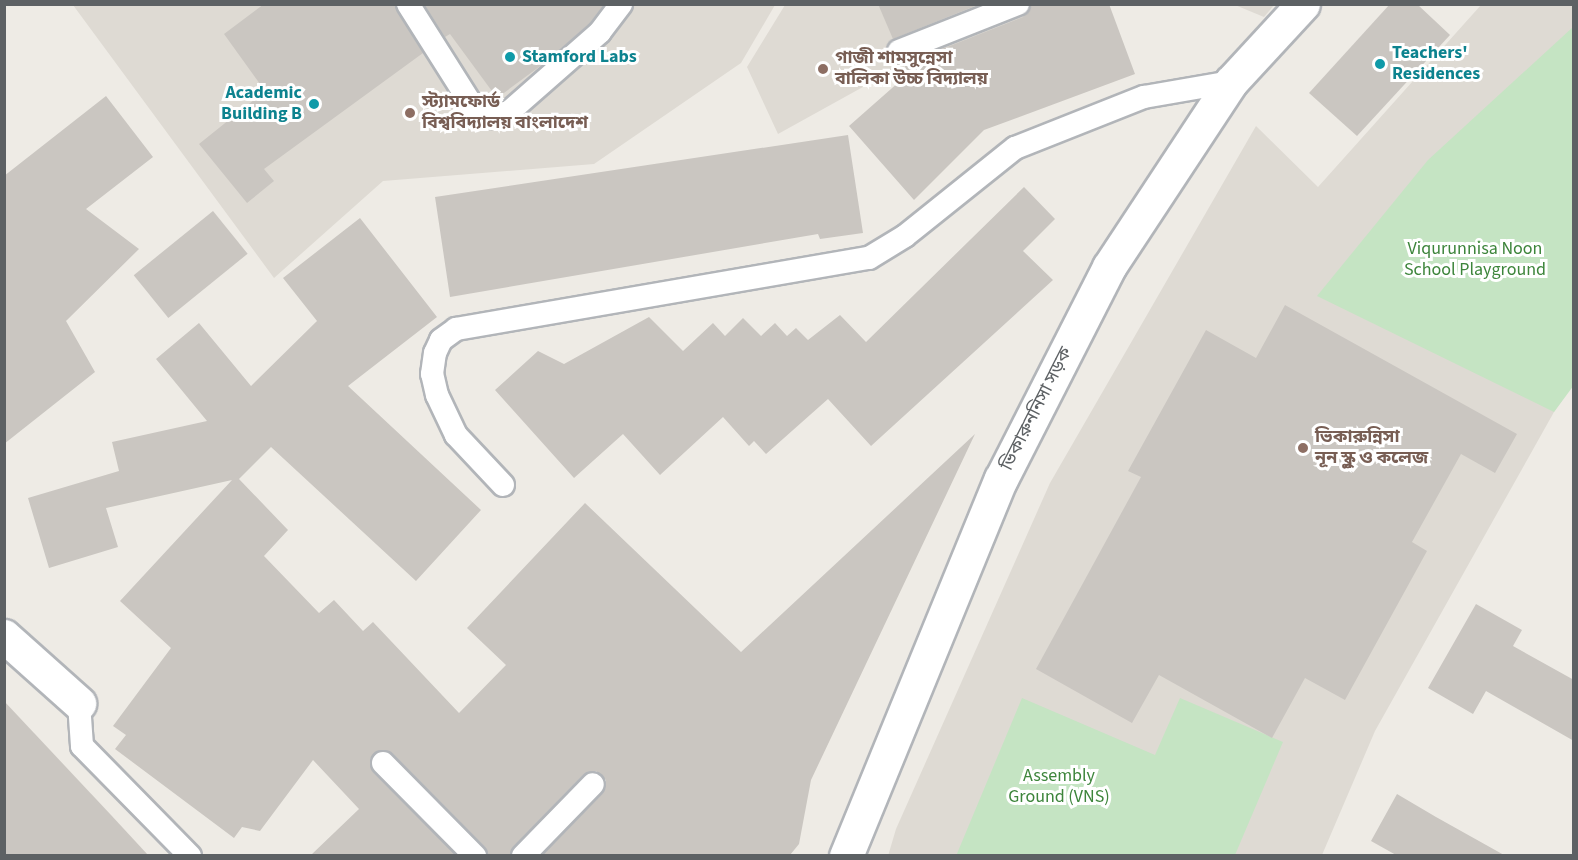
<!DOCTYPE html>
<html>
<head>
<meta charset="utf-8">
<style>
  body { margin:0 }
  #map { position:relative; width:1578px; height:860px; overflow:hidden; background:#eeebe5; font-family:"Source Sans 3","Noto Sans Bengali",sans-serif }
  div>[style] { position:absolute }
  .education>* { inset:0; background:#dedad3 }
  .green>* { inset:0; background:#c5e4c3 }
  .building>* { inset:0; background:#cac6c1; transform-origin:0 0 }
  .roads { filter:drop-shadow(2px 0 #b2b5b9) drop-shadow(-2px 0 #b2b5b9) drop-shadow(0 2px #b2b5b9) drop-shadow(0 -2px #b2b5b9) }
  .service>* { height:22px; margin:-11px; padding:0 11px; transform-origin:11px; border-radius:11px; background:#fff }
  .minor>* { height:33px; margin:-16.5px; padding:0 16.5px; transform-origin:16.5px; border-radius:16.5px; background:#fff }
  .tertiary>* { height:33px; margin:-16.5px; padding:0 16.5px; transform-origin:16.5px; border-radius:16.5px; background:#fff }
  .dots>* { width:16px; height:16px; translate:-50% -50%; box-sizing:border-box; border:3px solid #fff; border-radius:50% }
  span { translate:-50% -50%; white-space:nowrap; text-align:center; line-height:1.15; -webkit-text-stroke:6px #fff; paint-order:stroke }
  .culture-label { font-size:18px; color:#0d838f; font-weight:700 }
  .left { translate:0 -50%; text-align:left }
  .right { translate:-100% -50%; text-align:right }
  .education-label { font-size:18px; color:#785e54; font-weight:700 }
  .park-label { font-size:18px; color:#3d853b }
  .street-label { font-size:18px; color:#5d6164 }
  .frame { position:absolute; inset:0; border:6px solid #5d6164; pointer-events:none }
</style>
</head>
<body>
<div id="map">
  <div class="education">
    <div style="clip-path:polygon(73px 5px,775px 5px,741px 63px,594px 164px,383px 181px,274px 278px)"></div>
    <div style="clip-path:polygon(785px 5px,1064px 5px,890px 72px,778px 134px,747px 67px)"></div>
    <div style="clip-path:polygon(1235px 5px,1274px 5px,1264px 17px)"></div>
    <div style="clip-path:polygon(1481px 5px,1573px 5px,1573px 385px,1554px 412px,1375px 731px,1322px 855px,888px 856px,896px 829px,1050px 483px,1256px 126px,1318px 187px)"></div>
  </div>
  <div class="green">
    <div style="clip-path:polygon(1573px 27px,1574px 385px,1554px 412px,1317px 296px,1428px 160px)"></div>
    <div style="clip-path:polygon(1022px 698px,1155px 755px,1180px 698px,1283px 742px,1235px 855px,956px 856px)"></div>
  </div>
  <div class="building">
    <div style="clip-path:polygon(264px 4px,395px 4px,423px 53px,264px 169px,274px 181px,247px 203px,199px 144px,265px 91px,224px 34px)"></div>
    <div style="clip-path:polygon(424px 4px,604px 4px,590px 23px,543px 64px,497px 98px,450px 34px,445px 37px)"></div>
    <div style="clip-path:polygon(878px 4px,980px 4px,893px 39px)"></div>
    <div style="clip-path:polygon(1031px 4px,1109px 4px,1135px 74px,984px 130px,914px 200px,849px 126px,908px 74px,904px 64px,1023px 17px)"></div>
    <div style="clip-path:polygon(1390px 4px,1417px 4px,1450px 35px,1357px 136px,1309px 93px)"></div>
    <div style="clip-path:polygon(106px 96px,153px 157px,86px 209px,139px 249px,66px 321px,95px 372px,4px 444px,4px 176px)"></div>
    <div style="clip-path:polygon(848px 135px,863px 233px,820px 239px,818px 234px,450px 297px,435px 197px)"></div>
    <div style="clip-path:polygon(1024px 187px,1055px 219px,1023px 251px,1053px 280px,871px 446px,828px 399px,766px 454px,754px 441px,749px 446px,723px 417px,660px 475px,623px 434px,574px 478px,495px 390px,538px 351px,564px 364px,649px 317px,683px 351px,713px 323px,725px 336px,743px 318px,761px 336px,775px 323px,787px 336px,796px 328px,808px 340px,840px 315px,866px 342px)"></div>
    <div style="left:213px;top:211px;width:55px;height:102px;rotate:51deg"></div>
    <div style="clip-path:polygon(360px 218px,437px 317px,348px 386px,481px 510px,416px 581px,271px 447px,239px 479px,288px 530px,264px 556px,319px 613px,334px 600px,363px 631px,373px 622px,459px 713px,506px 665px,467px 628px,585px 503px,741px 652px,975px 434px,811px 780px,799px 844px,790px 855px,542px 855px,603px 793px,606px 780px,596px 771px,583px 775px,513px 847px,510px 855px,488px 855px,485px 847px,393px 754px,380px 750px,370px 759px,373px 772px,456px 855px,311px 855px,359px 809px,313px 760px,260px 831px,242px 827px,234px 838px,115px 749px,126px 735px,113px 726px,171px 648px,120px 601px,232px 480px,106px 508px,118px 547px,49px 568px,28px 498px,119px 471px,112px 442px,207px 421px,156px 359px,199px 323px,251px 386px,317px 321px,283px 278px)"></div>
    <div style="clip-path:polygon(1285px 305px,1517px 434px,1495px 473px,1461px 454px,1412px 542px,1427px 551px,1345px 700px,1305px 678px,1272px 738px,1159px 675px,1132px 723px,1036px 669px,1141px 477px,1128px 471px,1206px 330px,1256px 358px)"></div>
    <div style="clip-path:polygon(1476px 604px,1522px 630px,1513px 646px,1574px 680px,1574px 741px,1486px 691px,1473px 714px,1428px 688px)"></div>
    <div style="clip-path:polygon(4px 701px,111px 815px,148px 855px,4px 855px)"></div>
    <div style="clip-path:polygon(1397px 794px,1436px 817px,1504px 855px,1396px 855px,1371px 841px)"></div>
  </div>
  <div class="roads">
    <div class="service">
      <div style="left:408px;top:4px;width:129px;rotate:57.7deg"></div>
      <div style="left:477px;top:113px;width:15px;rotate:16deg"></div>
      <div style="left:491px;top:117px;width:19px;rotate:-16deg"></div>
      <div style="left:509px;top:112px;width:121px;rotate:-41.3deg"></div>
      <div style="left:600px;top:32px;width:35px;rotate:-53deg"></div>
      <div style="left:899px;top:51px;width:128px;rotate:-21.6deg"></div>
      <div style="left:503px;top:485px;width:69px;rotate:-133.2deg"></div>
      <div style="left:456px;top:435px;width:44px;rotate:-115.4deg"></div>
      <div style="left:437px;top:395px;width:22px;rotate:-103deg"></div>
      <div style="left:432px;top:374px;width:21px;rotate:-82deg"></div>
      <div style="left:435px;top:353px;width:14px;rotate:-65deg"></div>
      <div style="left:441px;top:340px;width:19px;rotate:-36deg"></div>
      <div style="left:456px;top:329px;width:419px;rotate:-9.8deg"></div>
      <div style="left:869px;top:258px;width:42px;rotate:-31.4deg"></div>
      <div style="left:905px;top:236px;width:141px;rotate:-38.7deg"></div>
      <div style="left:1015px;top:148px;width:139px;rotate:-21.6deg"></div>
      <div style="left:1144px;top:97px;width:88px;rotate:-9.8deg"></div>
      <div style="left:79px;top:703px;width:43px;rotate:86deg"></div>
      <div style="left:82px;top:746px;width:154px;rotate:45.5deg"></div>
      <div style="left:383px;top:763px;width:131px;rotate:45.3deg"></div>
      <div style="left:523px;top:856px;width:100px;rotate:-45.8deg"></div>
    </div>
    <div class="minor">
      <div style="left:4px;top:636px;width:101px;rotate:41.8deg"></div>
    </div>
    <div class="tertiary">
      <div style="left:846px;top:856px;width:408px;rotate:-67.7deg"></div>
      <div style="left:1001px;top:479px;width:238px;rotate:-63deg"></div>
      <div style="left:1109px;top:267px;width:222px;rotate:-56.6deg"></div>
      <div style="left:1231px;top:82px;width:106px;rotate:-47.3deg"></div>
    </div>
  </div>
  <div class="dots">
    <div style="left:510px;top:57px;background:#0f9aa8"></div>
    <div style="left:1380px;top:64px;background:#0f9aa8"></div>
    <div style="left:823px;top:69px;background:#8d6e63"></div>
    <div style="left:314px;top:104px;background:#0f9aa8"></div>
    <div style="left:410px;top:113px;background:#8d6e63"></div>
    <div style="left:1303px;top:448px;background:#8d6e63"></div>
  </div>
  <div class="culture-label">
    <span class="left" style="left:1392px;top:64px">Teachers'<br>Residences</span>
    <span class="left" style="left:522px;top:57px">Stamford Labs</span>
    <span class="right" style="left:302px;top:104px">Academic<br>Building B</span>
  </div>
  <div class="education-label">
    <span class="left" style="left:835px;top:69px">গাজী শামসুন্নেসা<br>বালিকা উচ্চ বিদ্যালয়</span>
    <span class="left" style="left:422px;top:113px">স্ট্যামফোর্ড<br>বিশ্ববিদ্যালয় বাংলাদেশ</span>
    <span class="left" style="left:1315px;top:448px">ভিকারুন্নিসা<br>নূন স্কুল ও কলেজ</span>
  </div>
  <div class="park-label">
    <span style="left:1475px;top:260px">Viqurunnisa Noon<br>School Playground</span>
    <span style="left:1059px;top:787px">Assembly<br>Ground (VNS)</span>
  </div>
  <div class="street-label">
    <span style="left:1037px;top:409px;rotate:-63deg">ভিকারুননিসা সড়ক</span>
  </div>
  <div class="frame"></div>
</div>
</body>
</html>
